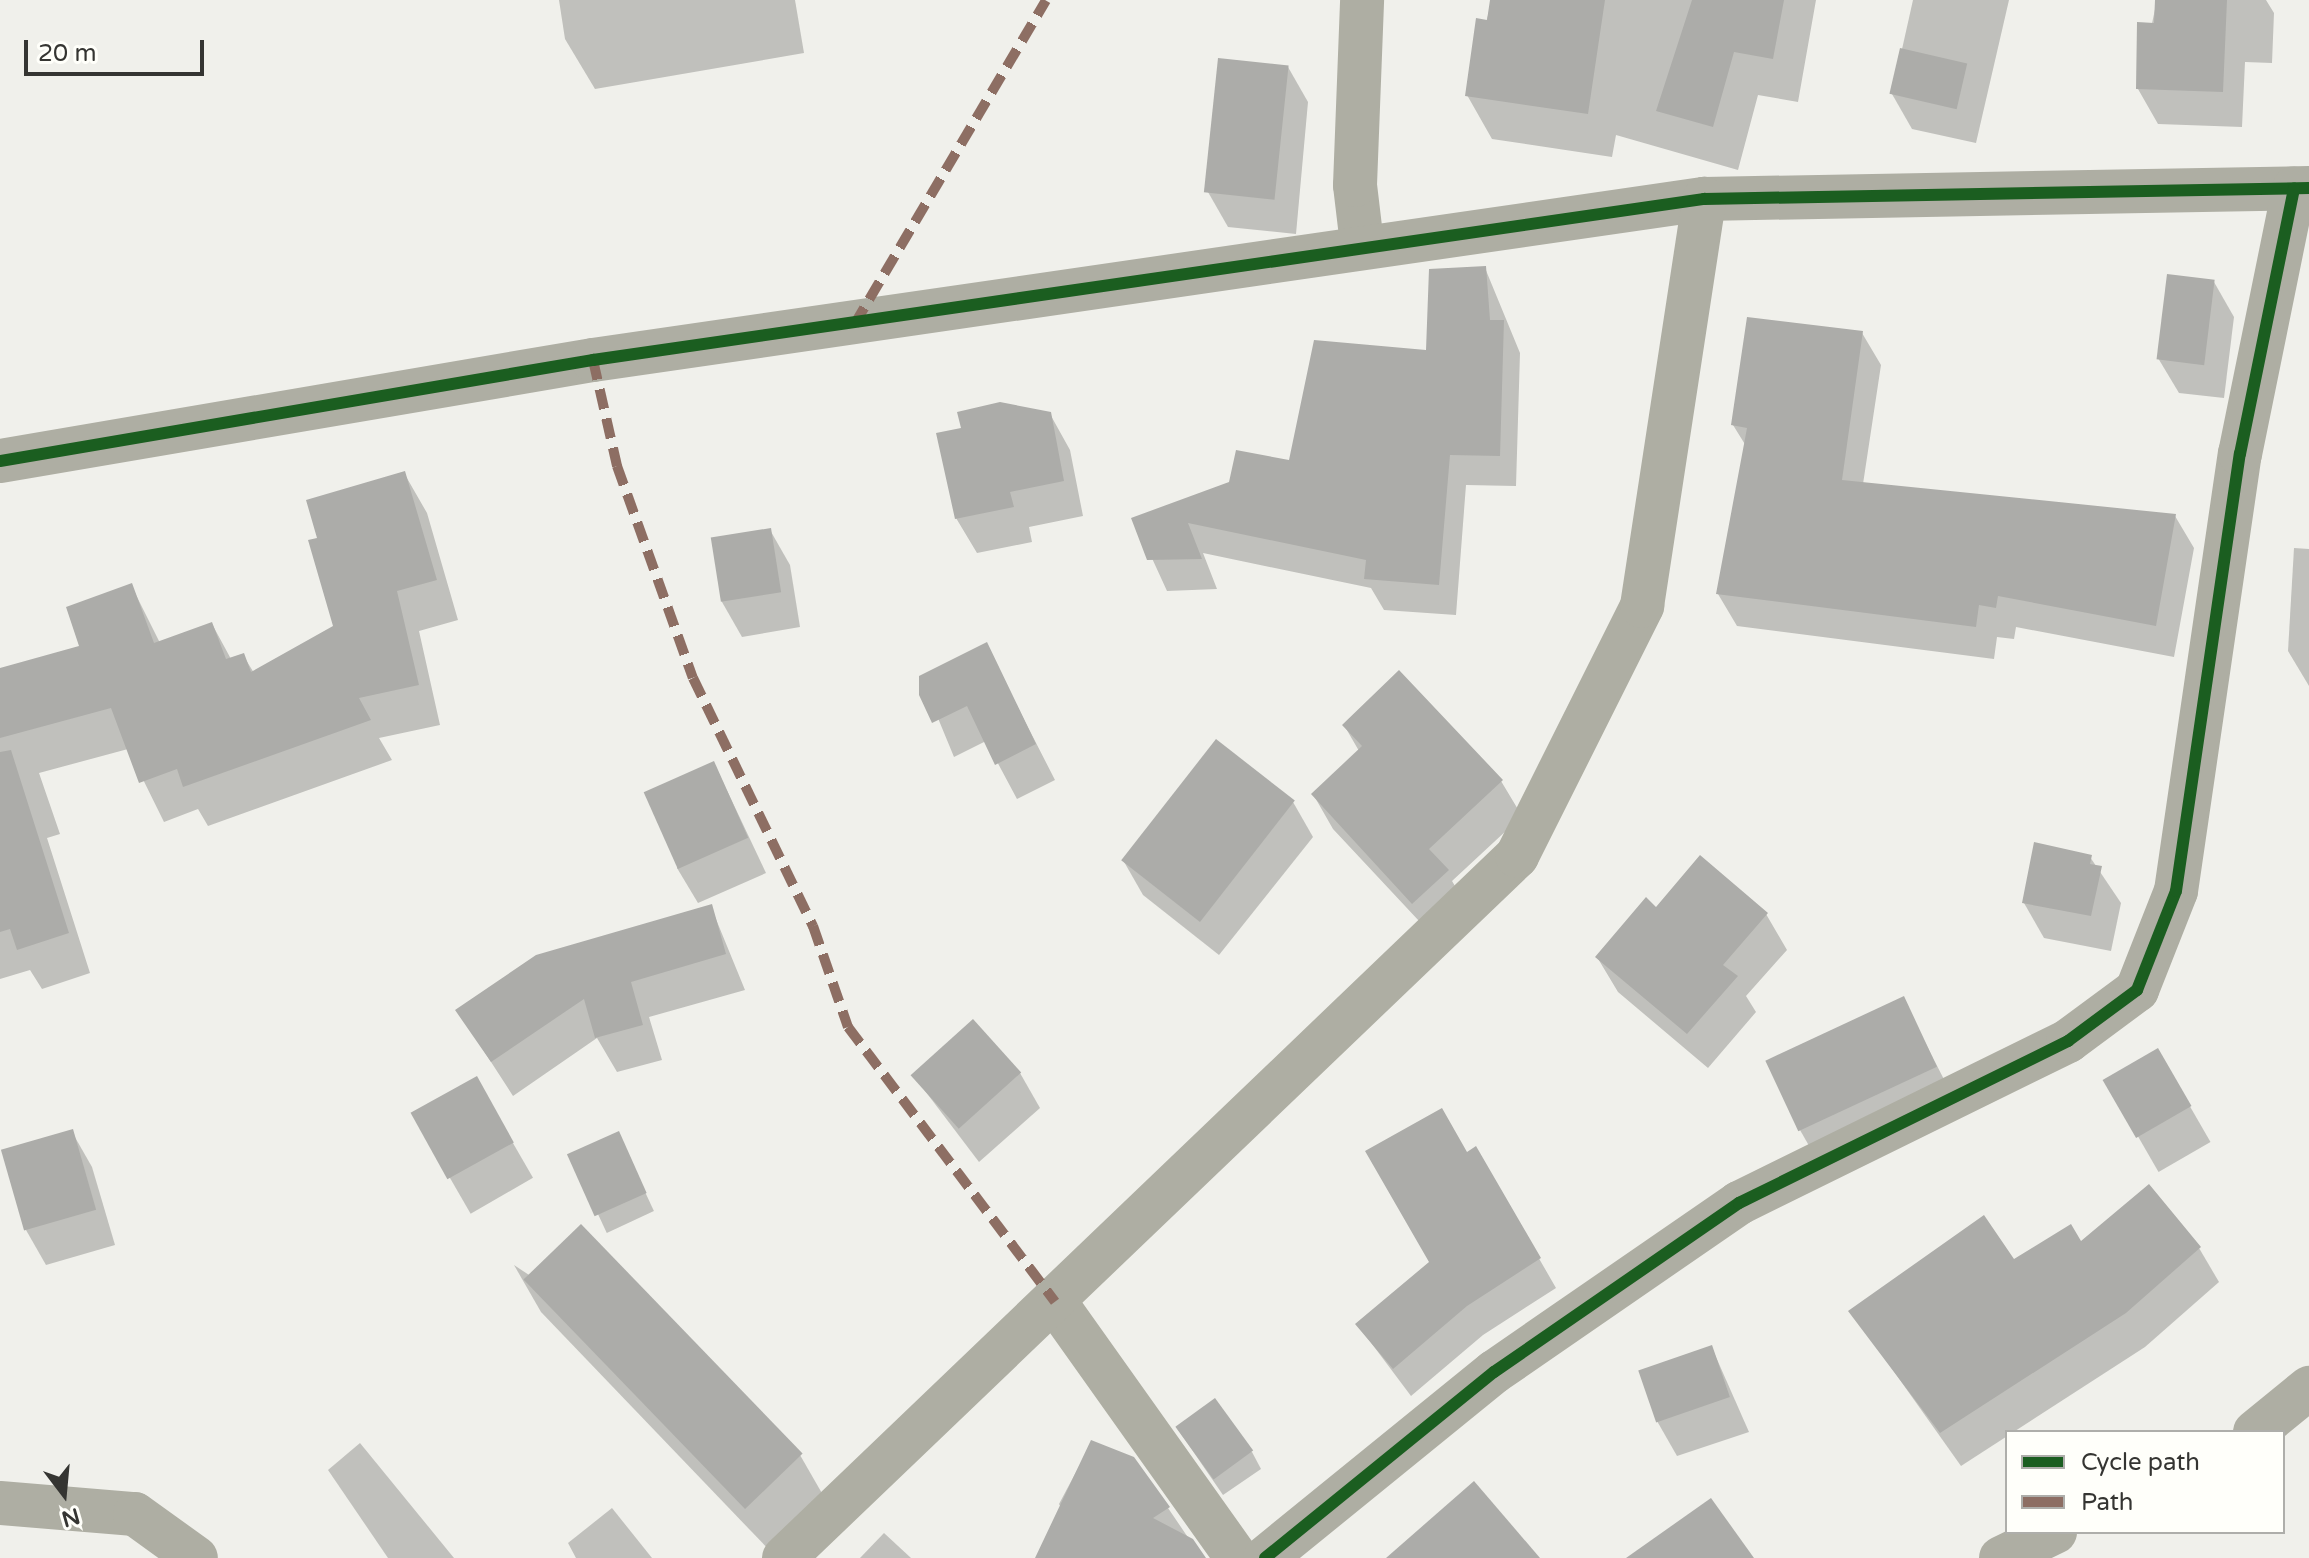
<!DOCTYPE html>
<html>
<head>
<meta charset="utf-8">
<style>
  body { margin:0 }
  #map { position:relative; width:2309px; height:1558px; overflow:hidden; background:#f0f0eb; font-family:"Varela Round",sans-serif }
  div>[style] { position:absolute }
  .shadow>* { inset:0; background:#0003; transform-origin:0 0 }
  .building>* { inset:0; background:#acaca9; transform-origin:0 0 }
  .street>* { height:44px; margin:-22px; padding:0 22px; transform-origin:22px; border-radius:22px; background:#aeaea3 }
  .quiet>* { height:10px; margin-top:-5px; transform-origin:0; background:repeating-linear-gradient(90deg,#8d6e63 0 20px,transparent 0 30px) }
  .cycleway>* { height:12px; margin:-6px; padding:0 6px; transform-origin:6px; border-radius:6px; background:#1b5e20 }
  span { translate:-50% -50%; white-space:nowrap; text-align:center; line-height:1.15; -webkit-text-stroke:8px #fffffa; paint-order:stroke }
  .legend { position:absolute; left:2005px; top:1430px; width:280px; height:104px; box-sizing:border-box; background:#fffffa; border:2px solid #aeaeaa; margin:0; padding:10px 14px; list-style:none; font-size:24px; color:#353532 }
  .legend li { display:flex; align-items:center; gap:16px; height:40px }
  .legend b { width:40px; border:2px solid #aeaeaa }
  .north { position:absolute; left:24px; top:1454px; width:80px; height:80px; -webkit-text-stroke:6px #fffffa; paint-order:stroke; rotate:164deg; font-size:22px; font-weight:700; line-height:32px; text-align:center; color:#353532 }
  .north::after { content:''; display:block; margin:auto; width:28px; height:36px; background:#353532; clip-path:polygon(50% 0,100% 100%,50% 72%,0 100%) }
  .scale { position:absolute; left:24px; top:40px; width:180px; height:36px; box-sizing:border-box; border:4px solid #353532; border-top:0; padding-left:10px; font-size:24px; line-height:28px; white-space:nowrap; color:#353532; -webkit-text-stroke:6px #fffffa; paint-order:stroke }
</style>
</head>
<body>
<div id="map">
  <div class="shadow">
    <div style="clip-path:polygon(559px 0,795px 0,804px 53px,595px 89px,565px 39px)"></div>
    <div style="clip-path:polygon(1492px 0,1816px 0,1798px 102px,1758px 95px,1738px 170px,1616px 135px,1612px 157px,1492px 139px,1467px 95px)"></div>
    <div style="clip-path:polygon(1913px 0,2009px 0,1976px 143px,1912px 129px,1892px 94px)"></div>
    <div style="clip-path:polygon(2157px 0,2266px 0,2274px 13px,2272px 63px,2245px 62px,2242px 127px,2158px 124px,2138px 89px)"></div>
    <div style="clip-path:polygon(1288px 67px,1308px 102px,1296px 234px,1228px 227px,1208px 192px)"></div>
    <div style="clip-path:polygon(1485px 268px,1520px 353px,1516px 486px,1466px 485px,1456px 615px,1384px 610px,1371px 588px,1203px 553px,1217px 589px,1167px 591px,1134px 519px,1291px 463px,1428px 352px)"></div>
    <div style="clip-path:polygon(2214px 282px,2234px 317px,2224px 398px,2179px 393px,2158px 358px)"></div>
    <div style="clip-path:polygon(1862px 333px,1881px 365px,1863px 484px,2175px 516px,2194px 548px,2174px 657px,2016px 627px,2014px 639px,1997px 637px,1994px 659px,1737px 626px,1718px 594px,1746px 446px,1733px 425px)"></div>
    <div style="clip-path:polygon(1050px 414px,1070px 450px,1083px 516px,1029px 527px,1032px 542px,977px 553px,956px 518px)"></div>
    <div style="clip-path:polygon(404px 473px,427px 513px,458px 620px,419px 631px,440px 725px,379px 738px,392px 760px,208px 826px,198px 809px,164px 822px,128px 749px,39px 773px,60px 834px,47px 838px,90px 973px,42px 989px,30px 970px,0 979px,0 669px,82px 647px,131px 585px,160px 643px,212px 624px,231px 659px,243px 655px,254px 673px,336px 627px,320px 539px)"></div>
    <div style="clip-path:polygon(770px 530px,790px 565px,800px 627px,742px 637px,722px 602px,713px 538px)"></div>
    <div style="clip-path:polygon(2294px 548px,2309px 549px,2309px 686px,2288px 651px)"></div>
    <div style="clip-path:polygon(986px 645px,1055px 780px,1017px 799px,986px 741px,954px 757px,921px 677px)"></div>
    <div style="clip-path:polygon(1344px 725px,1501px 781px,1522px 816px,1452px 881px,1467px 906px,1434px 937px,1333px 829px,1313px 794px,1359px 751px)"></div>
    <div style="clip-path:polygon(714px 763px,766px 873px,698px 903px,677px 868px)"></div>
    <div style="clip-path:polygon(1293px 802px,1313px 837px,1219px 955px,1143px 895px,1123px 860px)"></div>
    <div style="clip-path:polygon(2090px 857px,2121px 903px,2111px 951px,2044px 938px,2024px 903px)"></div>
    <div style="clip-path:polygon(711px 907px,745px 990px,649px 1017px,662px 1060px,617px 1072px,597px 1038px,513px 1096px,458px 1011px)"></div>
    <div style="clip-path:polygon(1766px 914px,1787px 950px,1746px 996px,1756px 1012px,1708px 1068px,1618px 992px,1597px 957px)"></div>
    <div style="clip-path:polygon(1903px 999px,1956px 1103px,1820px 1165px,1800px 1130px)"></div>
    <div style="left:2158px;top:1051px;width:105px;height:60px;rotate:60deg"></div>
    <div style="clip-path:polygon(1020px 1073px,1040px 1108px,979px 1162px,913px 1075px)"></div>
    <div style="left:476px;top:1079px;width:114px;height:72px;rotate:60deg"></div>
    <div style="clip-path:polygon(72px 1132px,92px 1167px,115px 1245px,46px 1265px,26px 1230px)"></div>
    <div style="left:618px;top:1134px;width:85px;height:52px;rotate:65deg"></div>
    <div style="clip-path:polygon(1476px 1149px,1556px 1288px,1483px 1335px,1411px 1396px,1357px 1324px,1432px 1262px,1466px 1154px)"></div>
    <div style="clip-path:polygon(2081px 1244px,2199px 1248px,2219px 1282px,2145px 1347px,1961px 1466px,1851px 1311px)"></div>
    <div style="clip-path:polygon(514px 1265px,800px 1455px,827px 1502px,773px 1554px,541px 1312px)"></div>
    <div style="clip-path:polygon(1712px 1348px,1749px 1432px,1677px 1456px,1657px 1421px)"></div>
    <div style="clip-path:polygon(1177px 1428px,1252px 1452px,1261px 1469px,1223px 1495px)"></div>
    <div style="clip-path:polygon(1092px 1442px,1168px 1508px,1202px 1558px,1044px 1558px,1063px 1511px,1059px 1504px)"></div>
    <div style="clip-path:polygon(360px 1443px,454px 1558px,388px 1558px,328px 1470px)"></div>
    <div style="clip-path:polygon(612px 1508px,652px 1558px,576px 1558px,568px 1543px)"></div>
    <div style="clip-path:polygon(884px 1533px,911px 1558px,860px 1558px)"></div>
  </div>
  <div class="building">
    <div style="clip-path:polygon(1490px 0,1605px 0,1588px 114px,1465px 96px,1476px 18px,1487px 20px)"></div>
    <div style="clip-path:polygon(1692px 0,1784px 0,1773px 59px,1734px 52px,1713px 127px,1656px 111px)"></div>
    <div style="clip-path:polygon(2155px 0,2227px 0,2223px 92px,2136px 89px,2137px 22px,2154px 23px)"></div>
    <div style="left:1900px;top:48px;width:69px;height:47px;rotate:13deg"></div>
    <div style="left:1218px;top:58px;width:71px;height:135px;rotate:6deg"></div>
    <div style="clip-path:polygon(1486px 266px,1490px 320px,1504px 320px,1500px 456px,1450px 455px,1439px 585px,1364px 579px,1366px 560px,1188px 523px,1202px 559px,1147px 560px,1131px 518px,1229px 482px,1236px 450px,1289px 460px,1314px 340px,1426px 350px,1429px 269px)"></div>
    <div style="left:2167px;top:274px;width:48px;height:86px;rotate:7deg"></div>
    <div style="clip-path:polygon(1747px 317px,1863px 331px,1842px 480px,2176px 514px,2156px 626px,1998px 596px,1996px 608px,1979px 605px,1976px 627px,1716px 594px,1747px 428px,1731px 425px)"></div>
    <div style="clip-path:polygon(1000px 402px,1051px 412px,1064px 481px,1010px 492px,1014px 507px,955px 519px,936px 433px,961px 428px,957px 412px)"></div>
    <div style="clip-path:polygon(405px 471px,437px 580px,397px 591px,419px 685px,359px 698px,371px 720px,183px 787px,177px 769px,139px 783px,111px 708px,0 738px,0 668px,79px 646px,66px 607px,132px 583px,154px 643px,212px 622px,226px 659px,244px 653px,251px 672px,333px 626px,308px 540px,317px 538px,306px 500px)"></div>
    <div style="left:771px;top:528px;width:65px;height:61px;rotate:81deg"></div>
    <div style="clip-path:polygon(987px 642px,1036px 744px,995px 765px,967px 706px,932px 723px,919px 695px,919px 676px)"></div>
    <div style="clip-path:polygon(1399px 670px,1503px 780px,1429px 849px,1449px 870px,1412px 904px,1311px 794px,1362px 746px,1342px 725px)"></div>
    <div style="left:1216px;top:739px;width:100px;height:154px;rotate:38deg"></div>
    <div style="clip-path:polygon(11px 750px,69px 933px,17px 950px,10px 929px,0 932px,0 752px)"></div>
    <div style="left:714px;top:761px;width:84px;height:77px;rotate:66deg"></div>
    <div style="clip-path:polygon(2034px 842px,2092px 855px,2090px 864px,2102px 866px,2091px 916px,2022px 903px)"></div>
    <div style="clip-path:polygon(1700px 855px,1768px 913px,1723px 965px,1738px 976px,1687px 1034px,1595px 957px,1646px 897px,1656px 907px)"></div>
    <div style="clip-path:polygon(712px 904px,726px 954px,631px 982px,643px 1025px,595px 1038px,584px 999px,491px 1062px,455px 1010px,536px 955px)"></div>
    <div style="left:1904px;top:996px;width:78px;height:153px;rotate:65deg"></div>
    <div style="left:973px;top:1019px;width:72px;height:84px;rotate:48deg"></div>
    <div style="left:2158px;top:1048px;width:67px;height:64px;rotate:60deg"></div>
    <div style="left:477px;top:1076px;width:76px;height:76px;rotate:61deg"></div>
    <div style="clip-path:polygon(1442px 1108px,1467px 1152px,1476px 1146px,1541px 1258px,1467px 1306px,1393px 1369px,1355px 1324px,1429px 1262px,1365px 1151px)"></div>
    <div style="left:73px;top:1129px;width:84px;height:75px;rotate:74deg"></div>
    <div style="left:619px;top:1131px;width:68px;height:57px;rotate:66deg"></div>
    <div style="clip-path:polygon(2149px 1184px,2201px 1247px,2126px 1313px,1940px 1433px,1848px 1311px,1984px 1215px,2014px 1259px,2071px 1224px,2081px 1241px)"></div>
    <div style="left:581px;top:1224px;width:319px;height:80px;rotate:46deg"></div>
    <div style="left:1712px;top:1345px;width:55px;height:78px;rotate:71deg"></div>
    <div style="left:1215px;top:1398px;width:65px;height:49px;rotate:54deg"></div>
    <div style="clip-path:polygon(1091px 1440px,1134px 1457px,1170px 1507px,1153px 1518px,1193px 1539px,1206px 1558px,1035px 1558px)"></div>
    <div style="clip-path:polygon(1474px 1481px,1540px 1558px,1386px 1558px)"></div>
    <div style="clip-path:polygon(1711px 1498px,1754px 1558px,1626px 1558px)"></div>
  </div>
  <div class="street">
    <div style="left:1362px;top:244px;width:59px;rotate:-96.8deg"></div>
    <div style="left:1355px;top:185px;width:185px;rotate:-87.8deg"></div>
    <div style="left:0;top:461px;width:602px;rotate:-9.67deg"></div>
    <div style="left:593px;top:360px;width:1123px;rotate:-8.25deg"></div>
    <div style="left:1704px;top:199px;width:605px;rotate:-1.04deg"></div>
    <div style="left:1055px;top:1302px;width:314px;rotate:54.6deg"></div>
    <div style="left:2255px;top:1432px;width:70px;rotate:-39.2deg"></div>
    <div style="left:0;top:1503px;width:135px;rotate:4.7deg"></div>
    <div style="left:135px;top:1514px;width:75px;rotate:35.8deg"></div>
    <div style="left:784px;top:1558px;width:1015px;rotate:-43.76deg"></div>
    <div style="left:1517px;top:856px;width:280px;rotate:-63.4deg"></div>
    <div style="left:1642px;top:606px;width:412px;rotate:-81.3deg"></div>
    <div style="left:1265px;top:1558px;width:295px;rotate:-39.1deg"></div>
    <div style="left:1494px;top:1372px;width:298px;rotate:-34.6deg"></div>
    <div style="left:1739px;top:1203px;width:367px;rotate:-26.2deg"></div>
    <div style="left:2068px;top:1041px;width:86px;rotate:-36.5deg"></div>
    <div style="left:2137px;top:990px;width:106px;rotate:-68.5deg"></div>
    <div style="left:2176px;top:891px;width:442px;rotate:-81.7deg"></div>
    <div style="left:2240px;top:454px;width:271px;rotate:-78.5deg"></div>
    <div style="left:2001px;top:1558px;width:60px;rotate:-25.7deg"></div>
  </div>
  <div class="quiet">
    <div style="left:854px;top:325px;width:377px;rotate:-59.4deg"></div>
    <div style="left:593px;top:360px;width:109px;rotate:77.2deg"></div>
    <div style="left:617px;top:466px;width:225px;rotate:70.3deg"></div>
    <div style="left:693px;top:678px;width:276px;rotate:64.2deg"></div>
    <div style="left:813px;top:926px;width:107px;rotate:70.9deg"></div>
    <div style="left:848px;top:1027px;width:344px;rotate:53deg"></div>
  </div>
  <div class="cycleway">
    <div style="left:0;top:461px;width:602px;rotate:-9.67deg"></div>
    <div style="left:593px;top:360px;width:1123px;rotate:-8.25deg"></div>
    <div style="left:1704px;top:199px;width:605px;rotate:-1.04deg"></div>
    <div style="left:1265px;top:1558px;width:295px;rotate:-39.1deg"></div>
    <div style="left:1494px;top:1372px;width:298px;rotate:-34.6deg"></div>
    <div style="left:1739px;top:1203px;width:367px;rotate:-26.2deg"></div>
    <div style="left:2068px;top:1041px;width:86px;rotate:-36.5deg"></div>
    <div style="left:2137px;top:990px;width:106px;rotate:-68.5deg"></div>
    <div style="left:2176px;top:891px;width:442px;rotate:-81.7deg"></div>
    <div style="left:2240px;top:454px;width:271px;rotate:-78.5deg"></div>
  </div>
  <ul class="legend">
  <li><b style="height:10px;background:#1b5e20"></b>Cycle path</li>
  <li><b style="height:10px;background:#8d6e63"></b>Path</li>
  </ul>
  <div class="north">N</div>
  <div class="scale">20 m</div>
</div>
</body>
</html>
